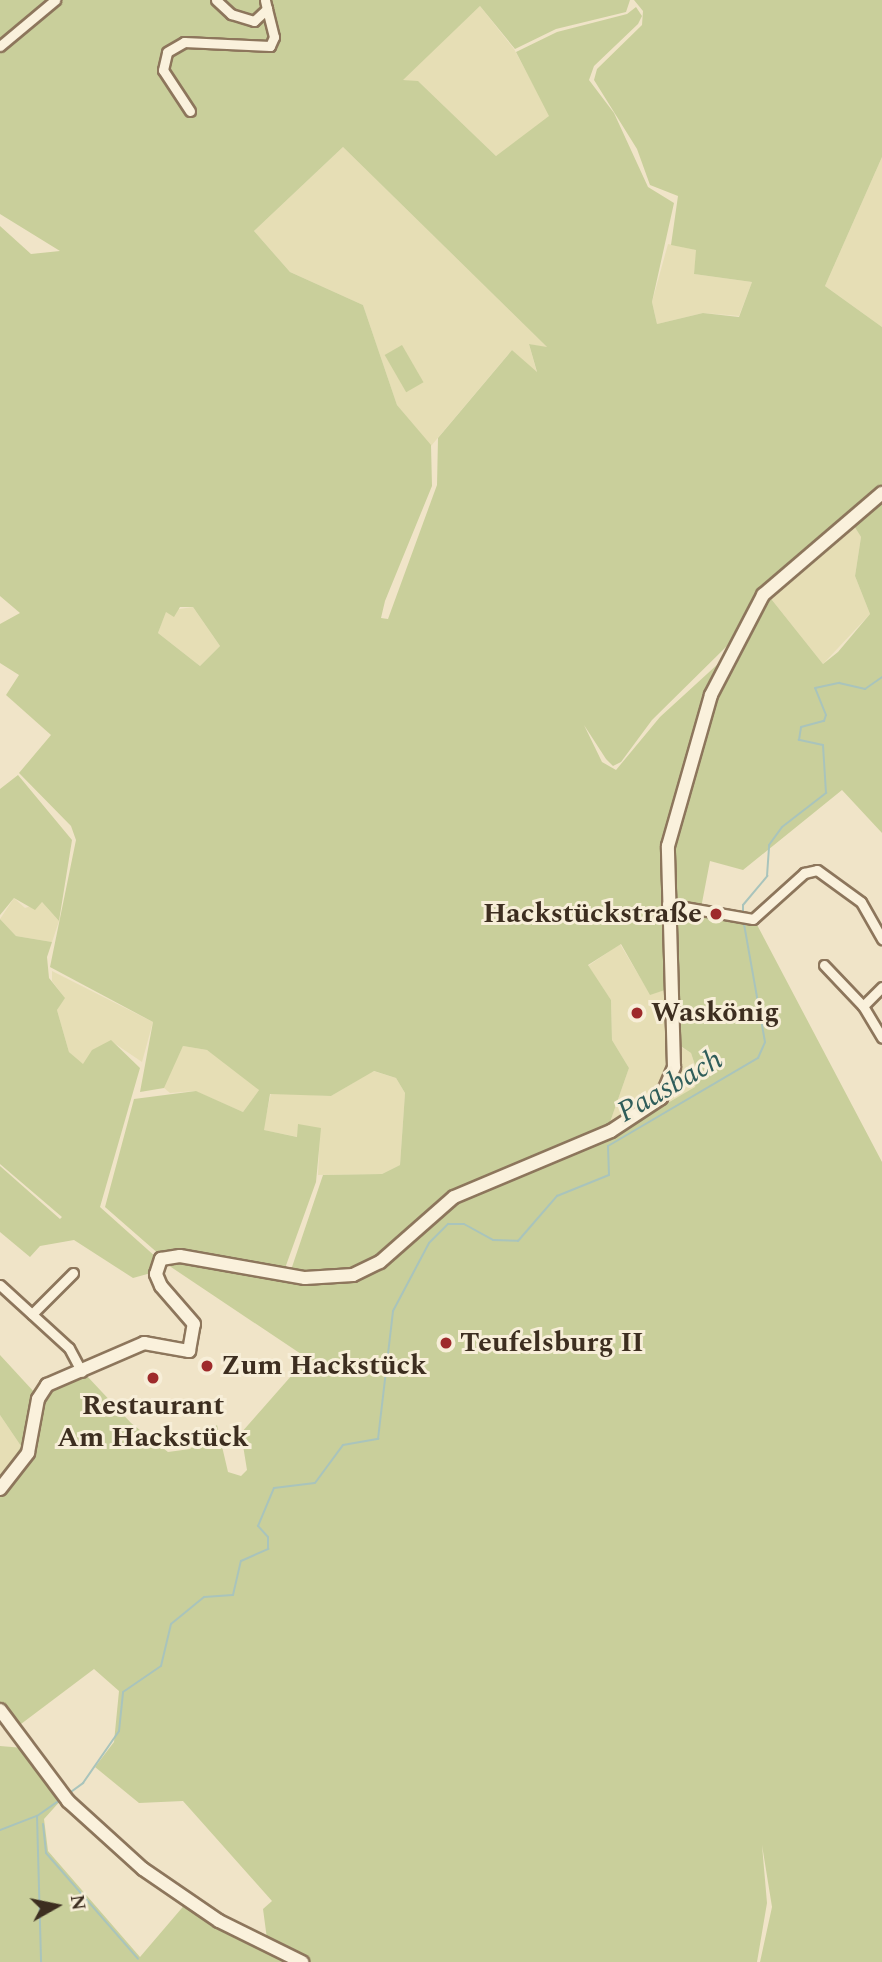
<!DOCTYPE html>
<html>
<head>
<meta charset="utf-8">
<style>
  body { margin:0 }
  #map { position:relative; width:882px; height:1962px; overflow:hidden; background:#f0e4c8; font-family:Spectral,serif }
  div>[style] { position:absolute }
  .farmland>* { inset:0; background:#e6deb5 }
  .green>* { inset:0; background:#c9cf9b; transform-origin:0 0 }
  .stream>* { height:2px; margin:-1px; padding:0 1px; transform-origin:1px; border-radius:1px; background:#a9c4bc }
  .roads { filter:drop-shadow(2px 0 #8d765c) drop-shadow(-2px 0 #8d765c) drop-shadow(0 2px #8d765c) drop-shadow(0 -2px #8d765c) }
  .street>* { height:9px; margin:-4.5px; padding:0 4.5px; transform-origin:4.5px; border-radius:4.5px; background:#faf1dc }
  .secondary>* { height:12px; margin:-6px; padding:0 6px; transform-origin:6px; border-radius:6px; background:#faf1dc }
  .dots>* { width:19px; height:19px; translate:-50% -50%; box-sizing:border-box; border:4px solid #f7eed8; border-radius:50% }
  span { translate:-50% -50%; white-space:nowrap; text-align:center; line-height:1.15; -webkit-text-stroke:6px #f7eed8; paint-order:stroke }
  .poi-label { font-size:28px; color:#3d2e20; font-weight:700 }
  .right { translate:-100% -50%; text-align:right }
  .left { translate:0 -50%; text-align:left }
  .water-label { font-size:30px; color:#2f5d5a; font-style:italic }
  .north { position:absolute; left:21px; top:1871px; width:70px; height:70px; -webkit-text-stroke:5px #f7eed8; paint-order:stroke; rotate:81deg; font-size:19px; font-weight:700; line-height:28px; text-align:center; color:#3d2e20 }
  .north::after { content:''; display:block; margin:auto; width:24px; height:32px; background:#3d2e20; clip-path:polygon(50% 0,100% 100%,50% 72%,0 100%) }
</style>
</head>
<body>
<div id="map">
  <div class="farmland">
    <div style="clip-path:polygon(480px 6px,514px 49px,550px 116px,521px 143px,496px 156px,419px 82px,402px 80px)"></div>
    <div style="clip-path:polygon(343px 147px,548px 348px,529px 344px,537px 373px,512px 350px,431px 446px,397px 405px,363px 305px,290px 272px,254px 231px)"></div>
    <div style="clip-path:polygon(882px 157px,882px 327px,825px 286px)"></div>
    <div style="clip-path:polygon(668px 244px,697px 250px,694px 274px,752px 282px,739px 316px,703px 313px,657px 324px,652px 302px)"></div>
    <div style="clip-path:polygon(851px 521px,861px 537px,855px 576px,870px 614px,823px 664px,768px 595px)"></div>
    <div style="clip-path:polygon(193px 607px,220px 646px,200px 666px,158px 633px,166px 611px)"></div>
    <div style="clip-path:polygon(14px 898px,25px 908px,42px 902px,59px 921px,52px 942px,16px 936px,0 919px)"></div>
    <div style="clip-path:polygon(620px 944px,650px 994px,665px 990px,672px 1065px,660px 1096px,608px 1128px,629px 1068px,612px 1040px,611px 1000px,588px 966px)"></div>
    <div style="clip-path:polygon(52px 971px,153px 1022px,142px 1062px,111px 1041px,83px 1065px,69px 1052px,57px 1010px,64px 997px,52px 981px)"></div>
    <div style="clip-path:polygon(676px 1044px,691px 1053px,698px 1074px,695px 1088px,665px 1104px)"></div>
    <div style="clip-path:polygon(183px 1046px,207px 1050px,247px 1076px,259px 1090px,243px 1112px,195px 1091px,170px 1093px,163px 1087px)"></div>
    <div style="clip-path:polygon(373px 1071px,396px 1078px,405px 1093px,400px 1165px,382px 1174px,318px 1175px,320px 1128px,298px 1137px,263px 1130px,271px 1093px,331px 1096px)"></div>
    <div style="clip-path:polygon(0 1415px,21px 1446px,2px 1480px,0 1477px)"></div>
  </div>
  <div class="green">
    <div style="clip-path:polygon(0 0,51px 0,0 42px)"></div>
    <div style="clip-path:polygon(evenodd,61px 0,630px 0,626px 12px,556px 29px,515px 49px,480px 6px,403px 80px,418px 81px,496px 156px,549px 116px,516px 52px,557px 32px,627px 14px,636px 7px,642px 16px,638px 24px,594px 66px,589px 80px,614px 113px,648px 187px,674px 203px,652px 302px,657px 324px,703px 313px,739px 317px,752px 282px,694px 274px,696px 250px,671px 245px,678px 196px,650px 185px,637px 149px,594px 80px,597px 69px,642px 25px,643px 11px,634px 0,882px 0,882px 157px,825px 286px,882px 327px,882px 489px,748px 613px,727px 646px,652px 720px,621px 762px,613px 766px,606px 759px,584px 725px,602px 762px,616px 770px,660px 717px,719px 663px,665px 827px,665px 990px,650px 995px,621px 944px,588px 965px,611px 1000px,612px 1040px,629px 1068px,608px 1128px,459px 1191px,359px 1270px,290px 1273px,323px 1175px,382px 1174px,400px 1165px,405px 1093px,396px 1078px,374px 1071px,331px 1096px,270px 1094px,264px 1130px,297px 1137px,298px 1124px,321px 1128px,316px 1182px,284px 1271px,160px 1255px,105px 1207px,134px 1099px,196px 1091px,243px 1112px,259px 1090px,207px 1050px,183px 1046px,164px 1088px,140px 1092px,153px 1022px,50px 967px,76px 840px,71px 826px,19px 773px,51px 735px,6px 695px,19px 675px,0 663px,0 624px,20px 613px,0 596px,0 226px,31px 254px,60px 251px,0 214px,0 49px,61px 0,343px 147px,547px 347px,529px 344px,537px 372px,512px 350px,438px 438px,437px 485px,388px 619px,381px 618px,385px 601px,432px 486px,431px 445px,397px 405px,363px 305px,290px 272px,254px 231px,343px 147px,61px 0,180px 607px,193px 607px,220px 646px,200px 666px,158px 633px,166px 612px,174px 617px,180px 607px)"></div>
    <div style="left:402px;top:345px;width:43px;height:20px;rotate:60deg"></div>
    <div style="clip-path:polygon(882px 498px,882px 833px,842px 790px,743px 870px,710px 861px,701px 908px,671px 901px,674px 829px,739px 639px,768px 595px,823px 664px,838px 652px,870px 614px,855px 576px,861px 537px,851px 521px)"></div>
    <div style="clip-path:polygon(18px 775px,72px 840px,59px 921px,42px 902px,35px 910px,14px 898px,0 915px,0 789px)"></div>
    <div style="clip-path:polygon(679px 908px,755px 921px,882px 1162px,882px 1962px,760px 1962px,772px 1907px,762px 1845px,767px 1903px,757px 1962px,309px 1962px,267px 1939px,263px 1909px,272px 1901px,183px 1801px,139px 1803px,95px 1767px,114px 1742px,119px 1691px,94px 1669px,17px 1727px,0 1703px,0 1493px,30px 1458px,41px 1399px,52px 1386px,87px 1376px,131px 1423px,168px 1452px,190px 1449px,217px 1425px,228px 1472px,241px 1476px,247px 1470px,241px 1433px,307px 1358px,165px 1263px,347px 1281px,368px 1275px,465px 1196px,594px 1146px,695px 1087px,698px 1074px,691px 1053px,676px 1043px,673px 911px)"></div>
    <div style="clip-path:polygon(0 919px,16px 936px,52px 942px,47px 957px,49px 978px,65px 998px,57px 1010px,69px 1052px,83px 1064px,92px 1050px,111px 1040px,140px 1068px,100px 1207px,157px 1258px,151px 1273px,133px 1278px,74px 1240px,40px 1246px,30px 1257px,0 1232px,0 1166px,60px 1219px,62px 1217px,0 1164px)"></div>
    <div style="clip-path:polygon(0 1355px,35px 1393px,28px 1443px,7px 1470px,21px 1446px,0 1415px)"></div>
    <div style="clip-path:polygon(0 1746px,24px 1748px,62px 1799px,44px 1819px,48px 1851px,140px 1957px,187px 1902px,298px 1962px,0 1962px)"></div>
  </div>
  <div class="stream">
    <div style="left:743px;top:914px;width:9px;rotate:-90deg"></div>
    <div style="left:743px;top:905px;width:38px;rotate:-50deg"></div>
    <div style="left:767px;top:876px;width:31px;rotate:-86deg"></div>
    <div style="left:769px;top:845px;width:22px;rotate:-54deg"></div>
    <div style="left:782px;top:827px;width:56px;rotate:-37.7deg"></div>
    <div style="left:826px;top:793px;width:48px;rotate:-93.6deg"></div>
    <div style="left:823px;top:745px;width:25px;rotate:-168deg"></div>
    <div style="left:799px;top:740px;width:13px;rotate:-81deg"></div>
    <div style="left:801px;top:727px;width:24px;rotate:-15deg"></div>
    <div style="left:824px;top:721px;width:6px;rotate:-72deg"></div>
    <div style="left:826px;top:715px;width:29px;rotate:-112deg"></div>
    <div style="left:815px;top:688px;width:25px;rotate:-12deg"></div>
    <div style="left:839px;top:683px;width:27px;rotate:13deg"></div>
    <div style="left:865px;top:689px;width:21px;rotate:-35deg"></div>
    <div style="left:68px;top:1794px;width:19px;rotate:-36deg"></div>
    <div style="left:83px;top:1783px;width:63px;rotate:-55.3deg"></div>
    <div style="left:119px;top:1731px;width:39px;rotate:-84deg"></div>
    <div style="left:123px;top:1692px;width:46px;rotate:-34.4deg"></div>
    <div style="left:161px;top:1666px;width:43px;rotate:-76.6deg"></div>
    <div style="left:171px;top:1624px;width:43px;rotate:-39.3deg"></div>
    <div style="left:204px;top:1597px;width:29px;rotate:-4deg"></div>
    <div style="left:233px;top:1595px;width:35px;rotate:-77deg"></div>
    <div style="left:241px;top:1561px;width:30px;rotate:-24deg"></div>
    <div style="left:268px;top:1549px;width:12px;rotate:-90deg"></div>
    <div style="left:268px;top:1537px;width:15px;rotate:-132deg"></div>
    <div style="left:258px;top:1526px;width:41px;rotate:-67.2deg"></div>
    <div style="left:274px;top:1488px;width:41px;rotate:-7deg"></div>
    <div style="left:315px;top:1483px;width:47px;rotate:-53.6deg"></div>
    <div style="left:343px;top:1445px;width:36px;rotate:-10deg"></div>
    <div style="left:378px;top:1439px;width:129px;rotate:-83.3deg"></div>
    <div style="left:393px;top:1311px;width:77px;rotate:-62.1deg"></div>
    <div style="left:429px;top:1243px;width:27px;rotate:-45deg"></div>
    <div style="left:448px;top:1224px;width:16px"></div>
    <div style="left:464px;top:1224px;width:33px;rotate:29deg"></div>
    <div style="left:493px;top:1240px;width:25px;rotate:2deg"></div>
    <div style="left:518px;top:1241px;width:60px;rotate:-49.1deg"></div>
    <div style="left:557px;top:1196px;width:56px;rotate:-22deg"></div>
    <div style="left:609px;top:1175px;width:29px;rotate:-92deg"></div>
    <div style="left:608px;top:1146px;width:174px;rotate:-30.4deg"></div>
    <div style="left:758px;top:1058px;width:17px;rotate:-66deg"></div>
    <div style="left:765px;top:1042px;width:125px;rotate:-100.1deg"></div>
    <div style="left:37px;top:1816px;width:146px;rotate:88.4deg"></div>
    <div style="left:43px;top:1824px;width:29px;rotate:84deg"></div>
    <div style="left:46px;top:1853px;width:140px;rotate:49deg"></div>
    <div style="left:0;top:1830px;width:40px;rotate:-21deg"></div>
    <div style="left:37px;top:1816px;width:29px;rotate:-35deg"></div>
  </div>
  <div class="roads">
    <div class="street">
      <div style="left:216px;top:0;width:21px;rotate:43deg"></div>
      <div style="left:231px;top:14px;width:24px;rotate:17deg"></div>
      <div style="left:254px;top:21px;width:18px;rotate:-43deg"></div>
      <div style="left:267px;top:9px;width:9px;rotate:-103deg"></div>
      <div style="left:0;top:46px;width:72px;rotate:-39.9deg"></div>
      <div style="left:190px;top:111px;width:49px;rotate:-123.4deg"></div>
      <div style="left:163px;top:70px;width:18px;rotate:-77deg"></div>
      <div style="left:167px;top:52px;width:20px;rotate:-30deg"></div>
      <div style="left:184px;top:42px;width:86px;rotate:2.7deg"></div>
      <div style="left:270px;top:46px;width:10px;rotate:-66deg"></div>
      <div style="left:274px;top:37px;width:29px;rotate:-104deg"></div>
      <div style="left:667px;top:904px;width:87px;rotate:9.9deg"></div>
      <div style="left:753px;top:919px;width:69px;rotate:-42deg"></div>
      <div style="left:804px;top:873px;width:13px;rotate:-13deg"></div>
      <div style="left:817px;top:870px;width:54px;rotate:36deg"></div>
      <div style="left:861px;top:902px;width:43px;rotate:60.4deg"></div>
      <div style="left:824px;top:965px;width:57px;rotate:46.4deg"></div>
      <div style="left:863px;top:1006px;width:37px;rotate:59deg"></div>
      <div style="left:863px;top:1006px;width:27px;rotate:-45deg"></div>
      <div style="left:0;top:1285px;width:93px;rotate:42.4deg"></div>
      <div style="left:69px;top:1348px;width:27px;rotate:62deg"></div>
      <div style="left:32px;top:1314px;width:58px;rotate:-45deg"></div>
    </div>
    <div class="secondary">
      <div style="left:0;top:1489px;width:46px;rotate:-52.1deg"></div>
      <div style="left:28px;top:1453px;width:55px;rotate:-79.5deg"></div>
      <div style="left:38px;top:1399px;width:17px;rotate:-57deg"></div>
      <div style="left:47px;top:1385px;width:106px;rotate:-23.4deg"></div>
      <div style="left:144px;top:1343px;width:46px;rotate:10.1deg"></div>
      <div style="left:189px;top:1351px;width:27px;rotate:-80deg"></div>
      <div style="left:194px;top:1324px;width:50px;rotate:-131deg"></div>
      <div style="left:161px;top:1286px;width:13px;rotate:-113deg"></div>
      <div style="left:156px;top:1274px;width:16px;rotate:-72deg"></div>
      <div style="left:161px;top:1259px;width:19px;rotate:-9deg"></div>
      <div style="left:180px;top:1256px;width:127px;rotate:10deg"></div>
      <div style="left:305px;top:1278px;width:48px;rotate:-3.6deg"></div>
      <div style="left:353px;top:1275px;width:30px;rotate:-26deg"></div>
      <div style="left:380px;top:1262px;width:98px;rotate:-41.3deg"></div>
      <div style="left:454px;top:1197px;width:170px;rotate:-22.8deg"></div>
      <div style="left:611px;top:1131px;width:60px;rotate:-33.4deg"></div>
      <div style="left:661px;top:1098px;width:34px;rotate:-67deg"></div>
      <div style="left:674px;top:1067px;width:221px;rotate:-91.6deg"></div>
      <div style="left:668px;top:846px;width:157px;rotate:-74.1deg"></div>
      <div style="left:711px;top:695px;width:113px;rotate:-62.5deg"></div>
      <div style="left:763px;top:595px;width:157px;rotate:-40.6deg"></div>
      <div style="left:0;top:1710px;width:114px;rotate:53.2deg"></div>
      <div style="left:68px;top:1801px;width:101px;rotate:42.2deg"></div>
      <div style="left:143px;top:1869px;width:92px;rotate:34.4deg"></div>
      <div style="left:219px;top:1921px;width:93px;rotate:26.3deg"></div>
    </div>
  </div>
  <div class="dots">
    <div style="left:716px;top:914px;background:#9e2a2b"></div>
    <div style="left:637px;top:1013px;background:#9e2a2b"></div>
    <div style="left:446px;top:1343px;background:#9e2a2b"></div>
    <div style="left:207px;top:1366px;background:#9e2a2b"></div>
    <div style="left:153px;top:1378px;background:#9e2a2b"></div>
  </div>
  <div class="poi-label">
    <span class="right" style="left:702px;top:914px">Hackstückstraße</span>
    <span class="left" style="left:651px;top:1013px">Waskönig</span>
    <span class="left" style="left:460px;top:1343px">Teufelsburg II</span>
    <span class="left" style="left:221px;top:1366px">Zum Hackstück</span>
    <span style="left:153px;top:1422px">Restaurant<br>Am Hackstück</span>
  </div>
  <div class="water-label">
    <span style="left:670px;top:1086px;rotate:-30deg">Paasbach</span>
  </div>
  <div class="north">N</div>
</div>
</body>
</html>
